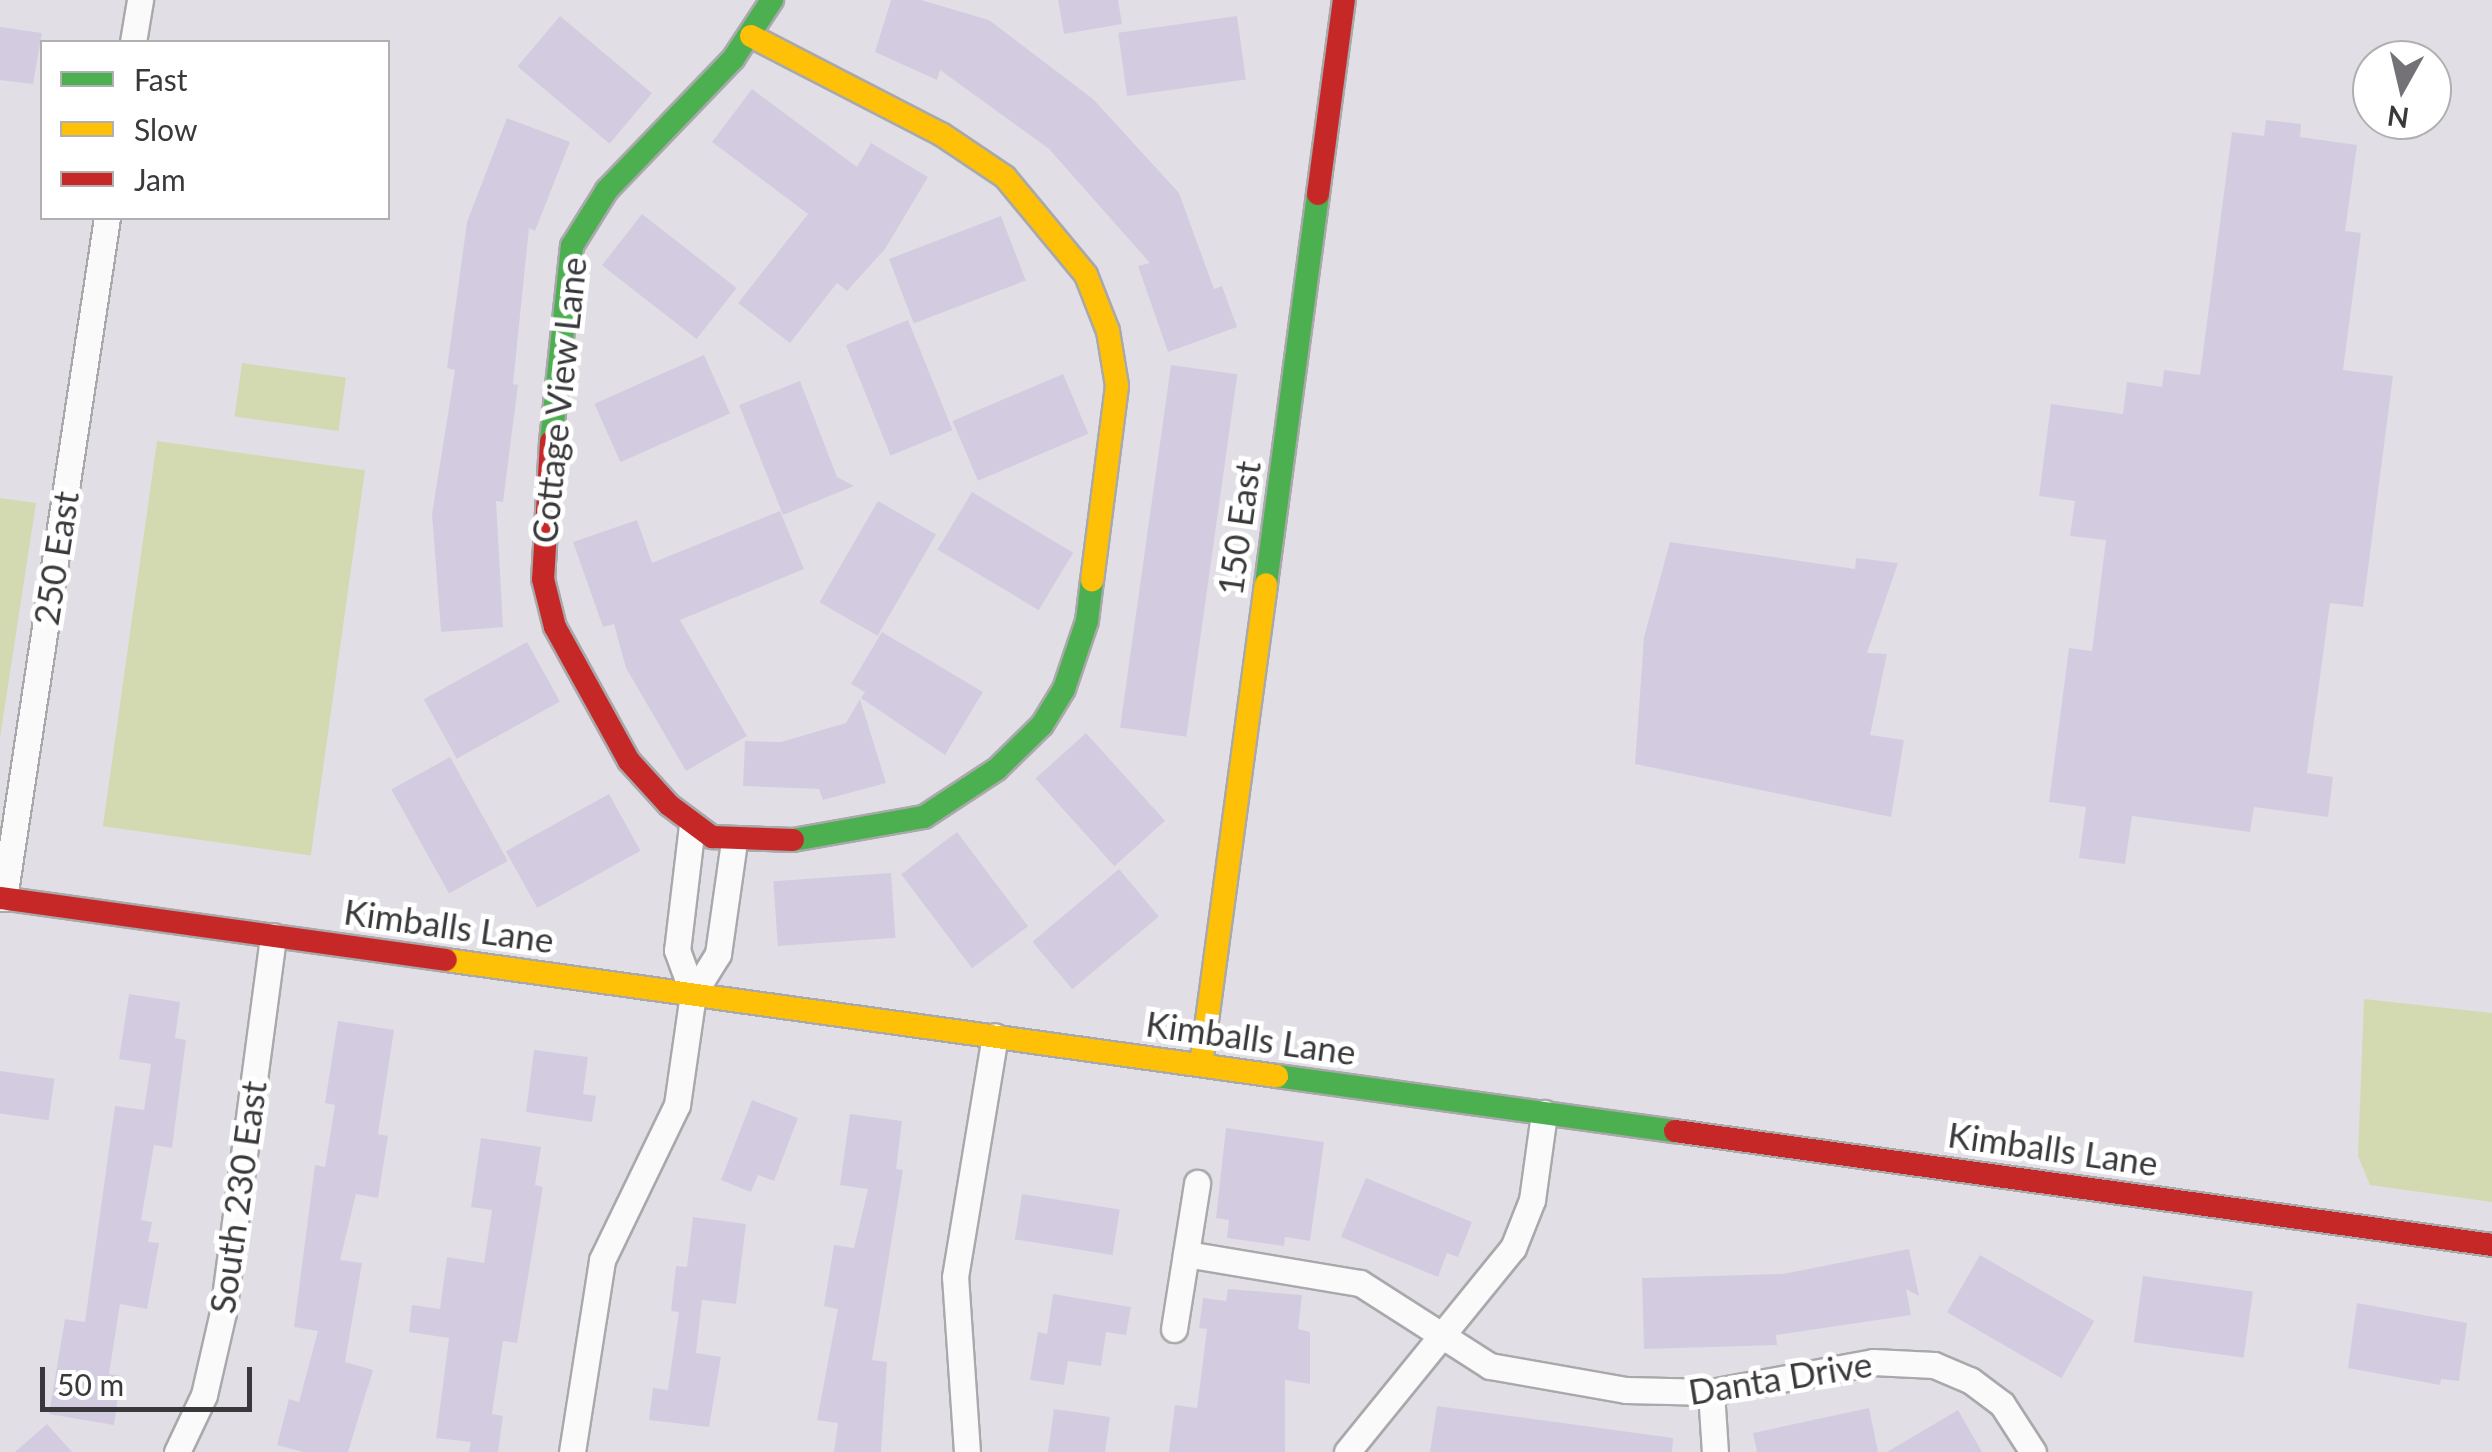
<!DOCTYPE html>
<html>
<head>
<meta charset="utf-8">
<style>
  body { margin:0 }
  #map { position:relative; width:2492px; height:1452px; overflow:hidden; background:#e1dfe5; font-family:Lato,sans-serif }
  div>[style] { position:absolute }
  .green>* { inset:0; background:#d3dab2; transform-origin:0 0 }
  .building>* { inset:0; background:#d3cce0; transform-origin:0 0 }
  .roads { filter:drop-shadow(2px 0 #a9a9ac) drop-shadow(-2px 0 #a9a9ac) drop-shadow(0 2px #a9a9ac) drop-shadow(0 -2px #a9a9ac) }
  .street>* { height:25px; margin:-12.5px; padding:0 12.5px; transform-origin:12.5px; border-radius:12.5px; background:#fafafb }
  .fast>* { height:22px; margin:-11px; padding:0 11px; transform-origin:11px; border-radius:11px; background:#4caf50 }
  .slow>* { height:22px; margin:-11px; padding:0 11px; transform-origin:11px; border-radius:11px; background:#ffc107 }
  .jam>* { height:22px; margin:-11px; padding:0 11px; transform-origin:11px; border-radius:11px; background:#c62828 }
  span { translate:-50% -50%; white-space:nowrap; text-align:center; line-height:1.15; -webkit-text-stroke:10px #fff; paint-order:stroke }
  .street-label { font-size:35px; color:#39383b }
  .legend { position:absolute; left:40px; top:40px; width:350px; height:180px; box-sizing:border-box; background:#fff; border:2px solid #b0afb1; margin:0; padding:12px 18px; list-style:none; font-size:30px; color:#39383b }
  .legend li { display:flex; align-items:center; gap:20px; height:50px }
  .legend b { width:50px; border:2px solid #b0afb1 }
  .north { position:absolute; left:2352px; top:40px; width:100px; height:100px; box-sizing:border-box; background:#fff; border:2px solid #b0afb1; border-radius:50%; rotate:188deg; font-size:28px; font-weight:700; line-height:40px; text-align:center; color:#39383b }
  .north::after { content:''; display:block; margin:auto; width:35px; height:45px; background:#747276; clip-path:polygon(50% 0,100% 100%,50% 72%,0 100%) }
  .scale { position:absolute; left:40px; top:1367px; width:212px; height:45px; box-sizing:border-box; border:5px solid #39383b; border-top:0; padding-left:12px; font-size:30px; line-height:35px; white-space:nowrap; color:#39383b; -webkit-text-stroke:8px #fff; paint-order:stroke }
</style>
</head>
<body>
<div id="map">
  <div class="green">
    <div style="left:242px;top:363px;width:105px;height:54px;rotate:8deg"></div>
    <div style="left:157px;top:441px;width:210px;height:389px;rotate:8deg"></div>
    <div style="clip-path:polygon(0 498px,36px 503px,0 738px)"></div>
    <div style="clip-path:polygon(2364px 999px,2492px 1013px,2492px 1202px,2370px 1185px,2358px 1156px)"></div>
  </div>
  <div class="building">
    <div style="clip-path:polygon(891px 0,921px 0,989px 20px,1093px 99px,1179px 193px,1214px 289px,1222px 286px,1237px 327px,1168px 352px,1138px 266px,1150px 263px,1049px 149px,940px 70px,937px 80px,875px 52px)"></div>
    <div style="clip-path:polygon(1058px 0,1118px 0,1122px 24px,1064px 34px)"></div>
    <div style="left:560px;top:16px;width:120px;height:66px;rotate:40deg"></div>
    <div style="left:1237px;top:16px;width:64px;height:120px;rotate:82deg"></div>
    <div style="clip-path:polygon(0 27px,42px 33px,33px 84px,0 80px)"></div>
    <div style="clip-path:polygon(752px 89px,857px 167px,871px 143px,928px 177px,885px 249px,847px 291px,837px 283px,790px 343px,738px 303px,808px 214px,712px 142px)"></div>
    <div style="clip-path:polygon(507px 118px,570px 142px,535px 231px,529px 228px,513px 384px,518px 385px,503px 502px,496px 501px,503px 627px,441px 632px,432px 514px,455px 370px,447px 368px,467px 222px)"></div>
    <div style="clip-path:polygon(2266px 120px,2301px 124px,2300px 137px,2357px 145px,2345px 231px,2361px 233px,2343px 370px,2393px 376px,2363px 607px,2330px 603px,2307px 773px,2333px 777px,2328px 817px,2254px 807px,2250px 832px,2132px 816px,2125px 864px,2079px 858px,2086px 807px,2049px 802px,2069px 648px,2092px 651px,2106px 540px,2070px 536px,2075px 501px,2039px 496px,2051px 404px,2123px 414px,2127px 382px,2162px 387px,2164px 370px,2200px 375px,2232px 132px,2264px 136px)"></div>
    <div style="left:642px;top:214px;width:120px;height:65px;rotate:38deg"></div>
    <div style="left:1001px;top:216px;width:69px;height:120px;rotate:69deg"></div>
    <div style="left:908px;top:320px;width:119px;height:67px;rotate:68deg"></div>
    <div style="left:704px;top:355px;width:64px;height:120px;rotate:66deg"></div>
    <div style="left:1171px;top:365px;width:67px;height:366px;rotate:8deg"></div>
    <div style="left:1063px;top:374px;width:65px;height:120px;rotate:67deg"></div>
    <div style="clip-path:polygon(800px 381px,837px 477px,854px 486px,783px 515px,739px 405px)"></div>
    <div style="left:972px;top:492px;width:118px;height:67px;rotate:31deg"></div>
    <div style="left:878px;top:501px;width:67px;height:117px;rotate:30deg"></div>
    <div style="clip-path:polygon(780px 511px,804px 569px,680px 620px,747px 736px,686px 771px,626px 668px,614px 624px,603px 627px,573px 542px,637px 520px,652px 563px)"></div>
    <div style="clip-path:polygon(1670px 542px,1855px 569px,1856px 558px,1898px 563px,1867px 653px,1887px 654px,1870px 735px,1904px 740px,1891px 817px,1635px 764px,1644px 637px)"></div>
    <div style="clip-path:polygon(882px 632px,983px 692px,945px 755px,861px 698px,865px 692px,851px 684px)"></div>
    <div style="left:527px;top:642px;width:68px;height:118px;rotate:61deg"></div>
    <div style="clip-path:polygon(860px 699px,886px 783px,823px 800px,819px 789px,743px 786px,745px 741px,781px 742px,846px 723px)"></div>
    <div style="left:1086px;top:733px;width:118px;height:68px;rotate:48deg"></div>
    <div style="left:450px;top:757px;width:119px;height:67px;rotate:61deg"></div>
    <div style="left:609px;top:794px;width:65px;height:118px;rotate:61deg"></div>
    <div style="left:957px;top:832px;width:118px;height:70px;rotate:53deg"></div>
    <div style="left:1119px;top:869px;width:62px;height:113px;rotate:50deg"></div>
    <div style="left:891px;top:873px;width:65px;height:118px;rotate:86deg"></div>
    <div style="clip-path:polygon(129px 994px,180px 1002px,175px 1038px,186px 1040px,172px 1148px,154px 1145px,141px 1220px,152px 1222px,148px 1242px,159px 1243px,147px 1309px,120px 1304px,109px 1374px,121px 1376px,114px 1425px,49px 1414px,65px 1319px,85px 1322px,115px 1106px,144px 1110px,151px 1064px,119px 1059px)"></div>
    <div style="clip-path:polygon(338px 1021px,394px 1030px,378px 1134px,388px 1136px,378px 1198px,356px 1194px,340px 1260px,362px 1263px,345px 1362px,373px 1370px,348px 1452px,303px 1452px,277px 1445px,289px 1399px,299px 1402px,318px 1331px,294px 1327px,315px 1165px,325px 1167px,335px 1105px,325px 1103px)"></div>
    <div style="clip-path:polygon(534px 1050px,588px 1057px,583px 1094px,596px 1096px,592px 1122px,526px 1112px)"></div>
    <div style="left:0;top:1071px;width:55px;height:42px;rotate:8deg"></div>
    <div style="clip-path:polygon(752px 1100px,798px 1118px,774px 1181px,758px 1175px,751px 1192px,721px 1180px)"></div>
    <div style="clip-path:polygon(850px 1114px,902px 1121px,896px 1169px,903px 1170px,872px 1360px,887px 1362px,881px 1452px,834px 1452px,838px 1423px,817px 1420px,838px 1309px,824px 1306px,834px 1245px,854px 1248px,868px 1189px,840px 1185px)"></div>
    <div style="clip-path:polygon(1226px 1128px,1324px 1142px,1310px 1241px,1285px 1237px,1284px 1246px,1227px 1238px,1229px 1220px,1216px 1218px)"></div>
    <div style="clip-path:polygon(481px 1138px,541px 1147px,535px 1185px,543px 1187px,517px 1343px,503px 1341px,492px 1414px,503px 1416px,498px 1452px,469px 1452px,471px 1442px,436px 1438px,449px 1338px,409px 1332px,412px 1305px,440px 1309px,447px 1257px,484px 1263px,492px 1210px,471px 1207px)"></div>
    <div style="clip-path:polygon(1366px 1178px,1472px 1222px,1458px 1257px,1447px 1253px,1438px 1277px,1341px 1237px)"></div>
    <div style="left:1022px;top:1194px;width:99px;height:46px;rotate:9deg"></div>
    <div style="clip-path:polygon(693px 1217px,746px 1224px,736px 1304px,702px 1300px,696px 1353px,721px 1357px,709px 1427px,649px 1420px,653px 1388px,668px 1390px,679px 1312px,671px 1311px,676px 1266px,687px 1267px)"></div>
    <div style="clip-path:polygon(1909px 1249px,1919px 1296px,1906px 1289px,1911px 1315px,1776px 1335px,1777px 1345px,1644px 1349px,1642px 1278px,1783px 1274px)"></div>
    <div style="left:1980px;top:1255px;width:132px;height:66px;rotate:30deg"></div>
    <div style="left:2143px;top:1276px;width:111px;height:67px;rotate:8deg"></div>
    <div style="clip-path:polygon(1228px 1289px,1302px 1295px,1298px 1329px,1310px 1332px,1310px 1384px,1285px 1380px,1285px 1452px,1169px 1452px,1175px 1405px,1197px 1408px,1207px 1329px,1199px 1328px,1203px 1298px,1226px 1301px)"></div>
    <div style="clip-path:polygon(1053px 1294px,1131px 1307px,1126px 1335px,1106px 1332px,1101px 1366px,1068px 1361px,1064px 1385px,1030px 1380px,1038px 1332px,1047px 1334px)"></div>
    <div style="clip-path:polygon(2357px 1303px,2467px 1323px,2459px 1381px,2441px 1379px,2440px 1385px,2348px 1368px)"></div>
    <div style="clip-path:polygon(1437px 1406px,1673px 1438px,1672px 1452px,1430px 1452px)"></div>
    <div style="clip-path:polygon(1869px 1408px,1878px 1452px,1757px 1452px,1753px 1433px)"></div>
    <div style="clip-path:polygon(1054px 1409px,1110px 1417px,1105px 1452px,1048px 1452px)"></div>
    <div style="clip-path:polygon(1958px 1410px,1982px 1452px,1887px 1452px)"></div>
    <div style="clip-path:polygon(47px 1424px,72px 1452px,15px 1452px)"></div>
  </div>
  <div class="roads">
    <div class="street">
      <div style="left:133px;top:42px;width:43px;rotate:-80.5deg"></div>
      <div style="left:692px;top:825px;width:126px;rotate:96.8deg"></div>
      <div style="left:677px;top:950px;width:47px;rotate:70deg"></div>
      <div style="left:4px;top:898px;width:688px;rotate:-81.39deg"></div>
      <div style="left:1186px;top:1254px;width:176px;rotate:9.5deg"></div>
      <div style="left:1360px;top:1283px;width:154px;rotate:32.6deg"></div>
      <div style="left:1490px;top:1366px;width:138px;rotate:10deg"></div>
      <div style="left:1626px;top:1390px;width:85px;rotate:1.3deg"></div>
      <div style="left:1711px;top:1392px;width:165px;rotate:-10.5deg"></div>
      <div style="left:1873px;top:1362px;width:61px;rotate:2.8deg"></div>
      <div style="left:1934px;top:1365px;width:39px;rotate:23deg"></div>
      <div style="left:1970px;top:1380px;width:40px;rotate:37deg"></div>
      <div style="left:2002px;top:1404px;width:57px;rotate:57.1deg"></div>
      <div style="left:1174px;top:1329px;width:148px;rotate:-81deg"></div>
      <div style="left:1711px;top:1392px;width:60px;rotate:86.2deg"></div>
      <div style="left:177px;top:1452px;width:63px;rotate:-64.7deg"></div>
      <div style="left:204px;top:1395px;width:85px;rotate:-77.1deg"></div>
      <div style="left:223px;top:1312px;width:379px;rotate:-82.4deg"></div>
      <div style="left:572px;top:1452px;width:194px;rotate:-81.1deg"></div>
      <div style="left:602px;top:1260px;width:172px;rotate:-64.2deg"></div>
      <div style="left:677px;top:1105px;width:112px;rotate:-81.8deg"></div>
      <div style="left:693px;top:994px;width:47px;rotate:-58deg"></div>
      <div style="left:718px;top:954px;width:113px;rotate:-81.9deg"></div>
      <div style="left:967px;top:1452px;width:175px;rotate:-93.9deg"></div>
      <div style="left:955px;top:1277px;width:244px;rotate:-80.6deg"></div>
      <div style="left:1347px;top:1452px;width:263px;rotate:-50.9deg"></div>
      <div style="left:1513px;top:1248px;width:52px;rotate:-68.4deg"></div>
      <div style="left:1532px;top:1200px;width:88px;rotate:-82.1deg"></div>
    </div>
    <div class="fast">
      <div style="left:551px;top:442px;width:197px;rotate:-83.9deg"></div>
      <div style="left:572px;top:246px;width:66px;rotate:-58deg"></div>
      <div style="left:607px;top:190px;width:182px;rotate:-46.1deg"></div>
      <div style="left:733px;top:59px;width:71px;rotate:-56.5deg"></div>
      <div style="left:1266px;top:584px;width:393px;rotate:-82.4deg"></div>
      <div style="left:793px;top:840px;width:133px;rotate:-10deg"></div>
      <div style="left:924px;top:817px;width:87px;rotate:-33.3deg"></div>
      <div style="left:997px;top:769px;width:63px;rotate:-44.4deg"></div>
      <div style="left:1042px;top:725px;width:42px;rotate:-58.6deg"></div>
      <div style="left:1064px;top:689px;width:72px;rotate:-71.3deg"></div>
      <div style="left:1087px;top:621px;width:41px;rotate:-83deg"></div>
      <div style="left:1277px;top:1076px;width:402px;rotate:7.9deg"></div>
    </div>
    <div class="slow">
      <div style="left:751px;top:36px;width:214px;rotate:27.3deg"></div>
      <div style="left:941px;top:134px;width:77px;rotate:33.9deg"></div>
      <div style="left:1005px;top:177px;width:127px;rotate:50.4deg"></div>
      <div style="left:1086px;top:275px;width:60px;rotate:68.6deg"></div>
      <div style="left:1108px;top:331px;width:56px;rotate:80.7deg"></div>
      <div style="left:1117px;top:386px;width:196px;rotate:97.3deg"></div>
      <div style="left:446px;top:960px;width:839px;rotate:7.95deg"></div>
      <div style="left:1201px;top:1065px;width:485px;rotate:-82.3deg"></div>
    </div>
    <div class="jam">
      <div style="left:1318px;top:194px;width:196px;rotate:-82.4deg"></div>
      <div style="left:551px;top:442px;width:137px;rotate:93.3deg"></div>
      <div style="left:543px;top:579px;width:49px;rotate:76deg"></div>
      <div style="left:555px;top:627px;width:153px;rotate:61.1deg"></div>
      <div style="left:629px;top:761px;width:59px;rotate:47.7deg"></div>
      <div style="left:669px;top:805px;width:54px;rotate:36.7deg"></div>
      <div style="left:712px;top:837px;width:81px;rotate:2.1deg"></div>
      <div style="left:0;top:898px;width:450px;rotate:7.9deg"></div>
      <div style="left:1675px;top:1131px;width:825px;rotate:7.94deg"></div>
    </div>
  </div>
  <div class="street-label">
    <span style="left:558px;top:400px;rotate:-84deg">Cottage View Lane</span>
    <span style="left:1238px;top:528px;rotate:-82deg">150 East</span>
    <span style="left:55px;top:558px;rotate:-81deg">250 East</span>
    <span style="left:449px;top:925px;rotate:8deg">Kimballs Lane</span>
    <span style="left:1251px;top:1037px;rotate:8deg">Kimballs Lane</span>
    <span style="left:2053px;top:1148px;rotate:8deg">Kimballs Lane</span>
    <span style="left:237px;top:1197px;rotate:-82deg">South 230 East</span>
    <span style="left:1780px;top:1377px;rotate:-9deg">Danta Drive</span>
  </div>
  <ul class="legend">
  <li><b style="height:12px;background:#4caf50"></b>Fast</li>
  <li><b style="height:12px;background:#ffc107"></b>Slow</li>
  <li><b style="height:12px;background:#c62828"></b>Jam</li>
  </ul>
  <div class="north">N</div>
  <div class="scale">50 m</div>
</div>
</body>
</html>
